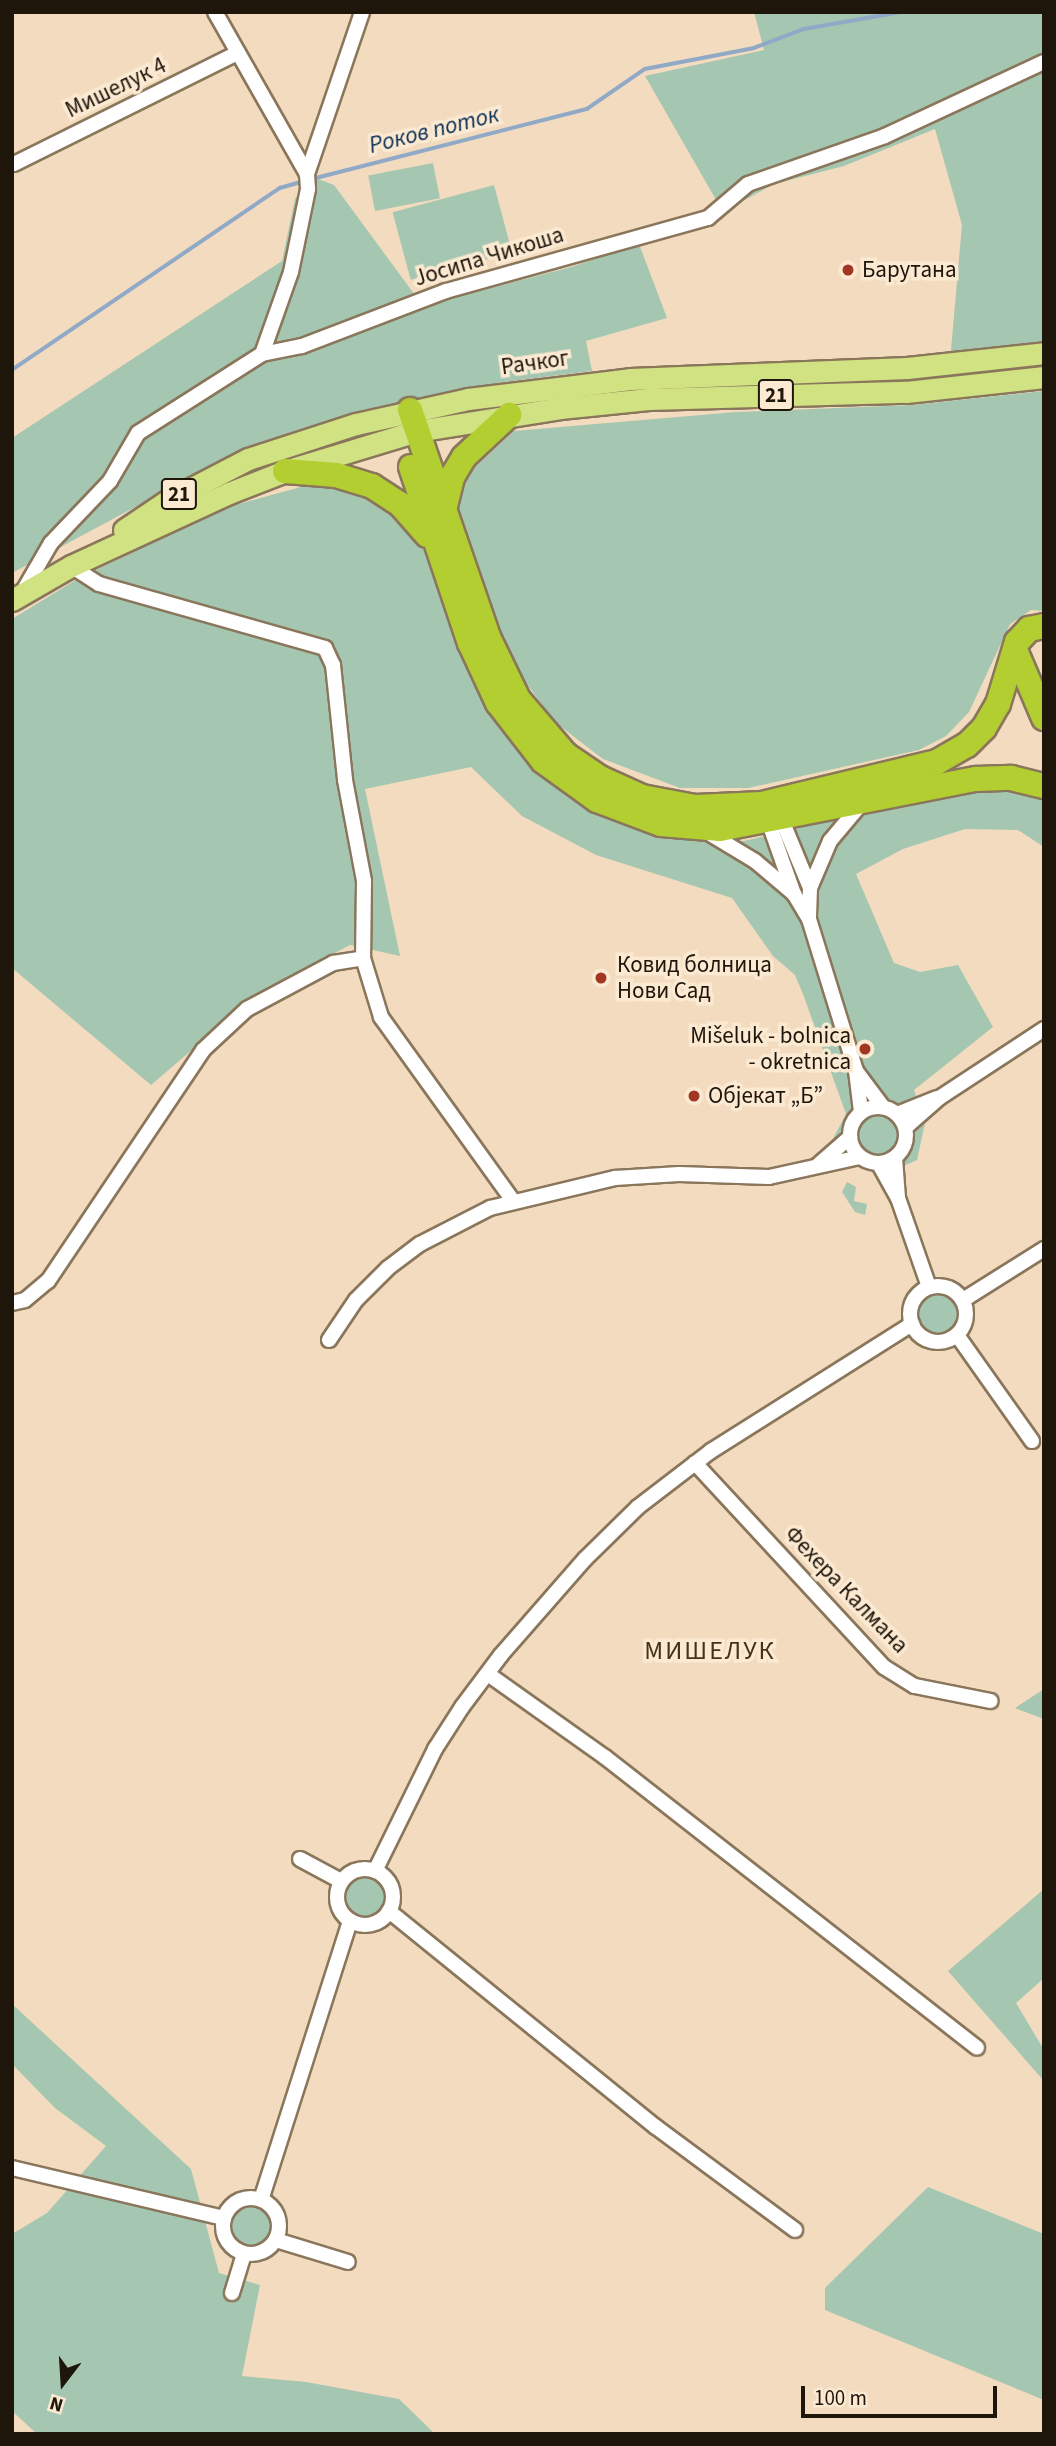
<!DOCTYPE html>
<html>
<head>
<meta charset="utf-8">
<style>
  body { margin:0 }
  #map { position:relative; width:1056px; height:2446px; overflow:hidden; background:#f2dbbe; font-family:"Source Sans 3",sans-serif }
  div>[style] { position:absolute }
  .green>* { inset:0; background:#a5c7b1; transform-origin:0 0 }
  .round { border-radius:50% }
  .stream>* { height:3.5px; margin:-1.75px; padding:0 1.75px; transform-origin:1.75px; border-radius:1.75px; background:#8fa9c7 }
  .roads { filter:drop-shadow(2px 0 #8a765b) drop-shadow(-2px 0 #8a765b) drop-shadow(0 2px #8a765b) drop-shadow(0 -2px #8a765b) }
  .street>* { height:14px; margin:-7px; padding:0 7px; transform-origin:7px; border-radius:7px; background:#fff }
  .street>.ring { margin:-7px; padding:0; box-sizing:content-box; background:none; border:14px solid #fff; border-radius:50% }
  .primary>* { height:21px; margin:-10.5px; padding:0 10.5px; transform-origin:10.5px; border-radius:10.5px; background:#d1e283 }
  .highway>* { height:24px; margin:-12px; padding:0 12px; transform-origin:12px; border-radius:12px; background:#b2ce30 }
  .dots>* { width:19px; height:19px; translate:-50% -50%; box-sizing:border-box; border:4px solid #fce9d2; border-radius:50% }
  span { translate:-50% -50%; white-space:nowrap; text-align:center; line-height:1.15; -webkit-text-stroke:7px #fce9d2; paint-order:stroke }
  .shield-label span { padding:2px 5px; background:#fce9d2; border:2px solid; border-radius:5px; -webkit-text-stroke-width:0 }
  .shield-label { font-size:21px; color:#1e160b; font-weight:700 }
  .street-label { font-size:23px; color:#1e160b }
  .poi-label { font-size:23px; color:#1e160b }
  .left { translate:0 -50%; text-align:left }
  .right { translate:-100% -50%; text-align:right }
  .water-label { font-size:24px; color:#092e56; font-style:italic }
  .quarter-label { font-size:26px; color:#443219; letter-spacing:2px }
  .frame { position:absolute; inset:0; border:14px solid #1e160b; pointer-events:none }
  .north { position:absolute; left:28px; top:2348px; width:70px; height:70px; -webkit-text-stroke:5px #fce9d2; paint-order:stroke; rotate:197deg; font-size:19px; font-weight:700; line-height:28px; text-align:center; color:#1e160b }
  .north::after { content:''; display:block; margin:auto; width:24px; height:32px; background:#1e160b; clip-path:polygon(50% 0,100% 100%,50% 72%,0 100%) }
  .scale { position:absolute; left:801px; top:2386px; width:196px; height:32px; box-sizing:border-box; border:4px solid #1e160b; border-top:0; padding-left:9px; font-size:21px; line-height:24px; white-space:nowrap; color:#1e160b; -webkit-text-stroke:5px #fce9d2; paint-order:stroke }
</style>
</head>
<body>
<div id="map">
  <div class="green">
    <div style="clip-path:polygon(754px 12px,1044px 12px,1044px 351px,950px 361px,962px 225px,935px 129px,844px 166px,774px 184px,723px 212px,645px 76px,764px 50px)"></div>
    <div style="left:433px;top:163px;width:36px;height:66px;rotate:79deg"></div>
    <div style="clip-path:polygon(310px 176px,334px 185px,423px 306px,571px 267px,639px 244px,667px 318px,586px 341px,592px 371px,497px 383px,404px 403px,225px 459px,12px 573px,12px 438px,282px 261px,295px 199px)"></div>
    <div style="left:494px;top:185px;width:70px;height:105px;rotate:75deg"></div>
    <div style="clip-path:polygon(1044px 391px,1044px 611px,1031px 610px,1010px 624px,969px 712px,946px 736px,919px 750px,748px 788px,680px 788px,603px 759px,556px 723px,507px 658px,454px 513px,461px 480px,514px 431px,736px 412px,912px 405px)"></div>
    <div style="clip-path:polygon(312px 484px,355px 490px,413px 530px,434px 570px,487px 710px,538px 771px,676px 837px,744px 841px,950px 792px,999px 788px,1044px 799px,1044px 847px,1018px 830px,965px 829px,903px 849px,856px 874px,894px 963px,920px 972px,958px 965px,993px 1027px,914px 1090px,925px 1123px,917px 1160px,883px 1175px,827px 1150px,846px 1114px,803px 994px,795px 975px,773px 956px,732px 898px,596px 855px,522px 816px,471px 767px,365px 789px,400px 956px,350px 945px,257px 994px,151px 1085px,12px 968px,12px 619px,79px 578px,231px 506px)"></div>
    <div style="clip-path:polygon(847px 1182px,856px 1187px,854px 1201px,867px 1204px,865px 1215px,855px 1212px,842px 1192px)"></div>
    <div class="round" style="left:914px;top:1290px;width:48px;height:48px"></div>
    <div style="clip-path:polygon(1044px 1689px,1044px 1719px,1015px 1708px)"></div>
    <div class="round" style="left:340px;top:1872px;width:50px;height:50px"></div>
    <div style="clip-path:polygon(1044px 1889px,1044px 1978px,1016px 2003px,1044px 2050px,1043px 2080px,948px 1971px)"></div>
    <div style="clip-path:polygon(12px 2004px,191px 2169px,219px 2273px,260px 2285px,242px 2376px,306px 2382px,399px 2399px,435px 2434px,37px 2434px,12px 2411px,12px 2234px,47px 2213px,106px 2146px,55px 2108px,12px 2064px)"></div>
    <div style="clip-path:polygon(928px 2187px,1044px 2234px,1044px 2400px,825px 2310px,825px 2288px)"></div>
    <div class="round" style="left:226px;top:2202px;width:50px;height:50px"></div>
  </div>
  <div class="stream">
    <div style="left:312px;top:179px;width:284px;rotate:-14.3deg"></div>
    <div style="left:587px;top:109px;width:70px;rotate:-34.6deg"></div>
    <div style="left:645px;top:69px;width:111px;rotate:-10.9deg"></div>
    <div style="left:754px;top:48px;width:53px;rotate:-20.8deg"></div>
    <div style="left:804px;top:29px;width:98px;rotate:-9.9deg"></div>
    <div style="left:12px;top:370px;width:324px;rotate:-34.2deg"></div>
    <div style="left:280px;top:188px;width:25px;rotate:-16deg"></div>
  </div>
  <div class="roads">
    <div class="street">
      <div style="left:215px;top:12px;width:186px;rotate:60.4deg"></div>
      <div style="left:14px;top:164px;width:250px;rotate:-26.4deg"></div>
      <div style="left:262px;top:354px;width:87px;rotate:-70.5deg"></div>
      <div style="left:291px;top:272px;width:85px;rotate:-78.4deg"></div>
      <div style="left:308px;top:189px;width:15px;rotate:-94deg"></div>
      <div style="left:307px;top:174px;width:171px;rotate:-71.2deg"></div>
      <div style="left:71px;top:566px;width:33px;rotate:33deg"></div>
      <div style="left:99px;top:584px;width:235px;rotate:15.8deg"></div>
      <div style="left:325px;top:648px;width:19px;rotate:65deg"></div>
      <div style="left:333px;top:665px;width:116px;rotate:84deg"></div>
      <div style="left:345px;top:780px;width:103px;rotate:79.3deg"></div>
      <div style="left:364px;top:881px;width:77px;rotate:90.7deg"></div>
      <div style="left:22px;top:593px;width:58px;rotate:-59.9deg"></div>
      <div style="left:51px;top:543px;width:86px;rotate:-46.4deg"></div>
      <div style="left:110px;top:481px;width:56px;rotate:-59.7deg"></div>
      <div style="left:138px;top:433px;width:147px;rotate:-32.5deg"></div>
      <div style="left:262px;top:354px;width:41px;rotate:-11.3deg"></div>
      <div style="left:302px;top:346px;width:154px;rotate:-20.9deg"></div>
      <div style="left:446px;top:291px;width:272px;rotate:-15.6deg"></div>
      <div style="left:708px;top:218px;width:52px;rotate:-40.4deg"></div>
      <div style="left:748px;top:184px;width:145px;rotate:-19.3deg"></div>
      <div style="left:885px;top:136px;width:175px;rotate:-25deg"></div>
      <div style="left:779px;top:813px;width:81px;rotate:67.5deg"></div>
      <div style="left:810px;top:888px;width:31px;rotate:92deg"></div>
      <div style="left:809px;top:919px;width:159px;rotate:72.8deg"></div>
      <div style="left:856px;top:1071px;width:41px;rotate:83deg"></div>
      <div style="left:766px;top:815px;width:84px;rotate:70.5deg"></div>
      <div style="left:794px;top:894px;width:29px;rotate:59deg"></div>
      <div style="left:707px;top:832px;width:56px;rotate:31.1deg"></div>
      <div style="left:755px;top:861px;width:51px;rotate:40.2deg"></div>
      <div style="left:810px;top:888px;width:51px;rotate:-66.9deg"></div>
      <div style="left:830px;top:841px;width:48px;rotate:-50deg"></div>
      <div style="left:856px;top:1071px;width:45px;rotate:53.1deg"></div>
      <div class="ring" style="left:850px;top:1107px;width:42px;height:42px"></div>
      <div style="left:897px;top:1114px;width:43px;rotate:-21.8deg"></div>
      <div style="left:906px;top:1127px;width:44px;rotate:-41.3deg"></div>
      <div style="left:939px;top:1098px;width:126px;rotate:-33.3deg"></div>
      <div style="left:895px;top:1158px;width:40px;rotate:85.7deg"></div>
      <div style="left:879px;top:1164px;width:39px;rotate:61deg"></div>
      <div style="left:898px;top:1198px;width:94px;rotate:70.8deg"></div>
      <div style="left:818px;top:1165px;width:43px;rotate:-41.2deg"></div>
      <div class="ring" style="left:910px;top:1286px;width:42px;height:42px"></div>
      <div style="left:963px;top:1300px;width:96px;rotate:-32.2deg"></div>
      <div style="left:12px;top:1303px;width:13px;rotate:-13deg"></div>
      <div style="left:25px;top:1300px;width:30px;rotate:-40deg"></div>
      <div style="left:48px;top:1281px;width:278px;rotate:-56.1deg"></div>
      <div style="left:203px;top:1050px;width:60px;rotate:-43deg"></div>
      <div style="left:247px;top:1009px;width:98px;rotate:-28.1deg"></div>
      <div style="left:333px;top:963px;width:30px;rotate:-9deg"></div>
      <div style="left:363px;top:958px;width:62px;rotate:73deg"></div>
      <div style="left:381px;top:1017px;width:226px;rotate:54.3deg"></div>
      <div style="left:957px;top:1335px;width:130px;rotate:54.7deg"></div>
      <div style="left:329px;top:1340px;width:48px;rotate:-56deg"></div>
      <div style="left:356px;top:1300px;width:45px;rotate:-45deg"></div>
      <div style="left:388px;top:1268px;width:40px;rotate:-37deg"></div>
      <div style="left:420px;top:1244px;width:79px;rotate:-27.2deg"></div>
      <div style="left:490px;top:1208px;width:129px;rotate:-13.5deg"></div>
      <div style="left:615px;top:1178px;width:64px;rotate:-3.6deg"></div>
      <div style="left:679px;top:1174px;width:90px;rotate:1.9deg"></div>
      <div style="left:769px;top:1177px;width:93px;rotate:-12.4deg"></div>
      <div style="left:695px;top:1463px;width:278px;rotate:47.2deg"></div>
      <div style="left:884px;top:1667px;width:36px;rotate:32deg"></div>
      <div style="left:915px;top:1686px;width:77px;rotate:11.2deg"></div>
      <div style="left:488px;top:1674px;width:143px;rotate:35.4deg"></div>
      <div style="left:605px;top:1757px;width:472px;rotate:38deg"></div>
      <div style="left:300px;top:1859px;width:47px;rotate:28.2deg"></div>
      <div class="ring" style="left:337px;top:1869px;width:42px;height:42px"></div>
      <div style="left:375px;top:1871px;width:136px;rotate:-63.8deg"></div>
      <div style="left:435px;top:1749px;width:50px;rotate:-57.3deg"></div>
      <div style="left:462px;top:1707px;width:65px;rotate:-53.1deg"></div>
      <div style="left:501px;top:1655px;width:128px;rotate:-48.8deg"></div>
      <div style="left:585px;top:1559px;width:74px;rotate:-44.5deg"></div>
      <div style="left:638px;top:1507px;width:92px;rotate:-37.5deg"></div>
      <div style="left:711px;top:1451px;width:238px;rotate:-32.3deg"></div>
      <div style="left:389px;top:1911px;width:343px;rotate:39deg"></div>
      <div style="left:656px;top:2127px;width:173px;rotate:36.5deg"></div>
      <div style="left:12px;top:2168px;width:218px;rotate:13.3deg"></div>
      <div class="ring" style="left:223px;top:2198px;width:42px;height:42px"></div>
      <div style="left:261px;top:2200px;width:293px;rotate:-72.3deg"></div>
      <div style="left:276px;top:2240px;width:75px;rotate:17deg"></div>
      <div style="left:232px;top:2293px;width:41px;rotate:-72.9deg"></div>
    </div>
    <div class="primary">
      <div style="left:124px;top:530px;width:52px;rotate:-34deg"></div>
      <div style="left:167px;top:501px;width:91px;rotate:-27.4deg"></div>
      <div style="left:248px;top:459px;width:114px;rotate:-18deg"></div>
      <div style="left:356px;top:424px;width:115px;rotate:-12.6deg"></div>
      <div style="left:468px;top:399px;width:163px;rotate:-7deg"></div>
      <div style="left:630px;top:379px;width:277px;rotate:-2.3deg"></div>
      <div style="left:907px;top:368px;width:138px;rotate:-6.2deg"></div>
      <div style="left:12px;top:600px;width:68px;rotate:-30deg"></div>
      <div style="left:71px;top:566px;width:174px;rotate:-24.8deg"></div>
      <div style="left:229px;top:493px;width:60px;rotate:-21.4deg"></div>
      <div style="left:285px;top:471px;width:138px;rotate:-16.9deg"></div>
      <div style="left:417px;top:431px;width:145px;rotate:-9.1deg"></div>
      <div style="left:560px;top:408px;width:89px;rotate:-5.8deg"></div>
      <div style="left:649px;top:399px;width:257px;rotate:-1.6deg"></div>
      <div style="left:906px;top:392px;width:139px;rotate:-6.2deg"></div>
    </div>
    <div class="highway">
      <div style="left:410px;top:410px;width:242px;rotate:71deg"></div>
      <div style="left:489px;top:639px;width:67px;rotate:64.2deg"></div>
      <div style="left:518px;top:699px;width:74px;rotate:49.4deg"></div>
      <div style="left:566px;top:755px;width:41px;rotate:34.1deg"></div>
      <div style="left:600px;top:778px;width:46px;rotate:24.3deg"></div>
      <div style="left:642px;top:797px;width:54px;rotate:10.7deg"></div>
      <div style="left:695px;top:807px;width:67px;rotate:-2.6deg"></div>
      <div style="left:762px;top:804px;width:180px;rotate:-13.5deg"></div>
      <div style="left:937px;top:762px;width:34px;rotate:-30deg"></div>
      <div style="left:967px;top:745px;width:24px;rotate:-45deg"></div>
      <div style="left:984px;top:728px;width:28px;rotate:-60deg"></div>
      <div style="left:998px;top:704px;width:65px;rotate:-73deg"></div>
      <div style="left:1017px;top:642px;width:18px;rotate:-47deg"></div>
      <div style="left:1029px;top:629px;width:15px;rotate:-11deg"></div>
      <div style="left:411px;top:467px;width:186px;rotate:71.5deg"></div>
      <div style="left:470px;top:643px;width:66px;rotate:65deg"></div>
      <div style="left:498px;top:703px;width:73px;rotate:52.2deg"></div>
      <div style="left:543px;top:761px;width:67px;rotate:35.8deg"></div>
      <div style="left:597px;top:800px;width:68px;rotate:20.6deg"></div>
      <div style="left:661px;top:824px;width:59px;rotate:4.8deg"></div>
      <div style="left:720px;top:829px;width:261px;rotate:-11.1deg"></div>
      <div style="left:976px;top:779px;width:35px;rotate:-2deg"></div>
      <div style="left:1011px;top:778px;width:34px;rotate:14deg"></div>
      <div style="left:285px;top:471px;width:51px;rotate:4.5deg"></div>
      <div style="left:336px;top:475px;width:38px;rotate:17deg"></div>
      <div style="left:372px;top:486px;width:33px;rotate:33deg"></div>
      <div style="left:400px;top:504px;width:41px;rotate:48.9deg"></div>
      <div style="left:444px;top:510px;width:34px;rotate:-76deg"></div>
      <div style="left:452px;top:477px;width:23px;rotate:-59deg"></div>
      <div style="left:464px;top:457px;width:62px;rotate:-43deg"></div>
      <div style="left:1015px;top:650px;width:74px;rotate:66.9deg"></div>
    </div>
  </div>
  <div class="dots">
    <div style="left:848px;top:270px;background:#a13722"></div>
    <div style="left:601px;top:978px;background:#a13722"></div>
    <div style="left:865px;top:1049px;background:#a13722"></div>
    <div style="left:694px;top:1096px;background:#a13722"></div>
  </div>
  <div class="shield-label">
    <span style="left:776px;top:395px">21</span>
    <span style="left:179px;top:494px">21</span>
  </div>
  <div class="street-label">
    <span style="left:116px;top:88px;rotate:-26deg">Мишелук 4</span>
    <span style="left:489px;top:257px;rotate:-17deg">Јосипа Чикоша</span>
    <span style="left:535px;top:363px;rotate:-8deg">Рачког</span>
    <span style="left:846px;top:1590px;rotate:46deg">Фехера Калмана</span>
  </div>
  <div class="poi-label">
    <span class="left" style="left:862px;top:270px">Барутана</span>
    <span class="left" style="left:617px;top:978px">Ковид болница<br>Нови Сад</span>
    <span class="right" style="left:851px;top:1049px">Mišeluk - bolnica<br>- okretnica</span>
    <span class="left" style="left:708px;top:1096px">Објекат „Б”</span>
  </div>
  <div class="water-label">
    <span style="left:434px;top:130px;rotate:-14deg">Роков поток</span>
  </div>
  <div class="quarter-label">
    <span style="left:710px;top:1651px">МИШЕЛУК</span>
  </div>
  <div class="frame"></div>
  <div class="north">N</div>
  <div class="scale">100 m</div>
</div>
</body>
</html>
